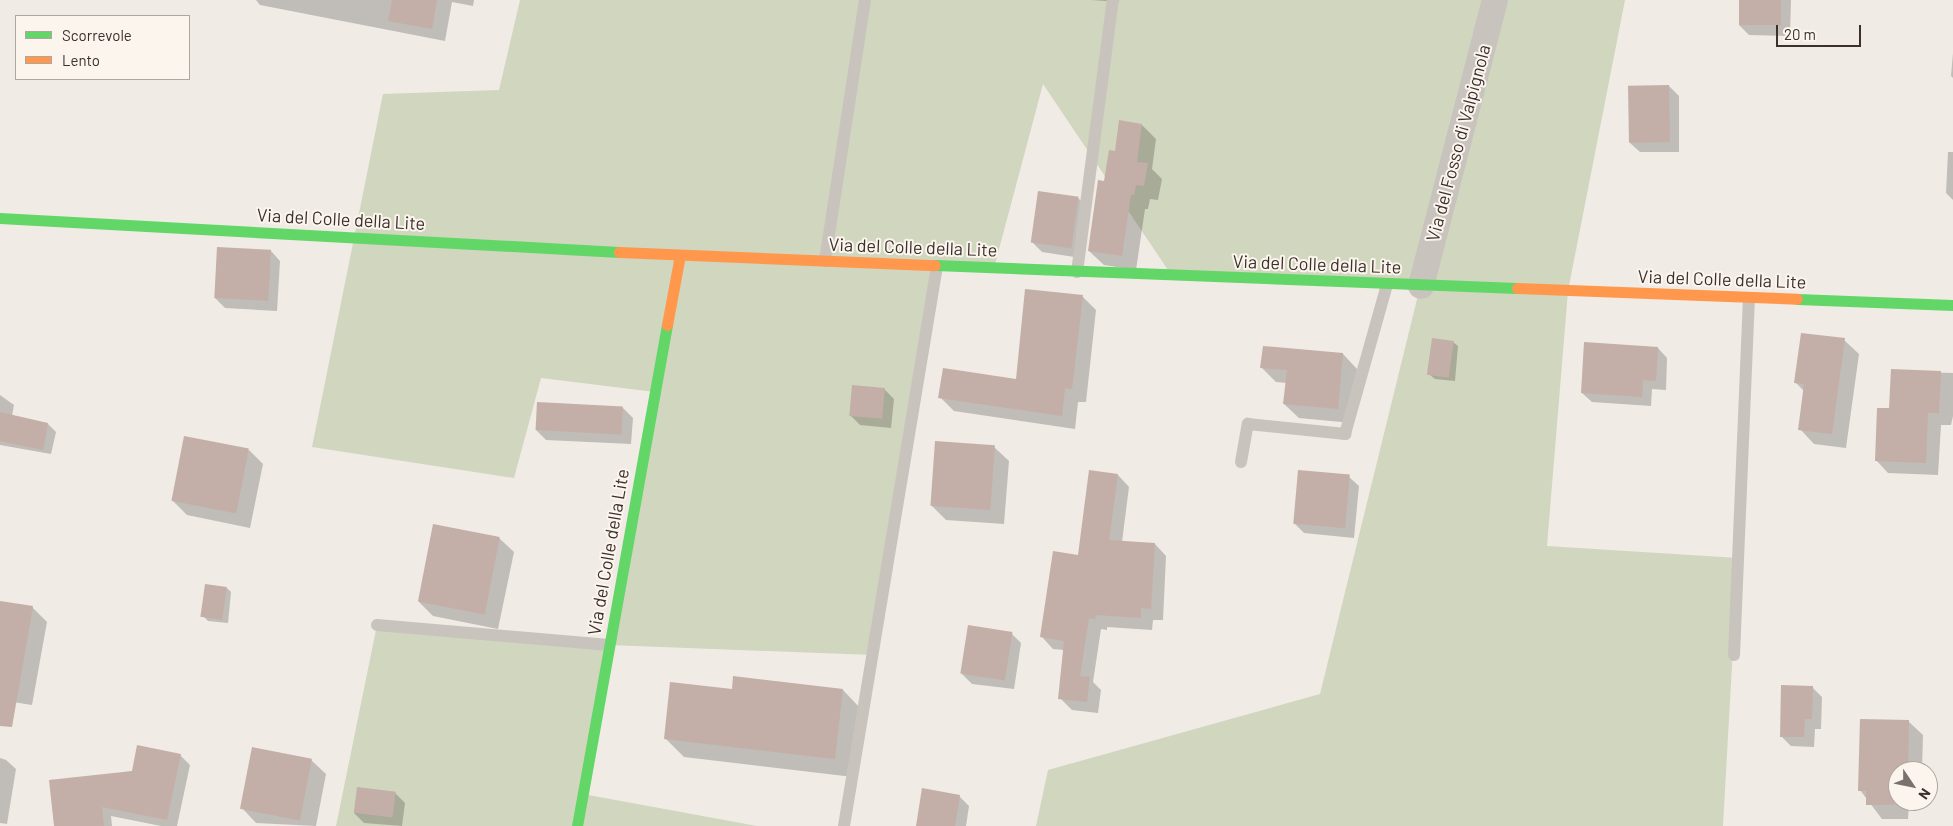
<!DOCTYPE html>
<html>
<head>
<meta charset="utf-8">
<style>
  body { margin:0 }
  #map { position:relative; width:1953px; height:826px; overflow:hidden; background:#f0ebe5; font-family:Barlow,sans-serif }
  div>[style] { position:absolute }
  .green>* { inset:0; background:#d1d6bf }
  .shadow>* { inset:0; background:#0003 }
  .building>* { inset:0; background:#c3afa7; transform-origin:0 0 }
  .lane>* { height:12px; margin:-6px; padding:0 6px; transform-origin:6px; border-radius:6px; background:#c9c3be }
  .street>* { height:26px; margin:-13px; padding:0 13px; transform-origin:13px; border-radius:13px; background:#c9c3be }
  .fast>* { height:11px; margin:-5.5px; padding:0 5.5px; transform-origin:5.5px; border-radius:5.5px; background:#63d668 }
  .slow>* { height:11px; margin:-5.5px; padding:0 5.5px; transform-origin:5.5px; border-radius:5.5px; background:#ff974d }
  span { translate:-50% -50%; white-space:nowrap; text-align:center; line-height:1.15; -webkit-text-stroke:4px #fbf5ee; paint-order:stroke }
  .street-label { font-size:18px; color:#3b302b }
  .legend { position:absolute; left:15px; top:15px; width:175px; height:65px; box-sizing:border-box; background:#fbf5ee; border:1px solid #aea6a0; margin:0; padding:6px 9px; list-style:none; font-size:15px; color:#3b302b }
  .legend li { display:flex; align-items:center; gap:10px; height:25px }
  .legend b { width:25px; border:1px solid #aea6a0 }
  .north { position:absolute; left:1888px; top:761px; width:50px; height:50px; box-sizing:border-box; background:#fbf5ee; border:1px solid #aea6a0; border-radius:50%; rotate:124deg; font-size:14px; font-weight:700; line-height:20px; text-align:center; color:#3b302b }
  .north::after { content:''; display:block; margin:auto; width:18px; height:22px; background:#7a716c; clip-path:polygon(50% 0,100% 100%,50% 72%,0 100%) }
  .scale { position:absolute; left:1776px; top:25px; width:85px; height:22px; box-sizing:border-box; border:2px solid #3b302b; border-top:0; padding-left:6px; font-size:15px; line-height:18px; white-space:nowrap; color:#3b302b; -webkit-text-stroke:4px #fbf5ee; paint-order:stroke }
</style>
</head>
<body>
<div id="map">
  <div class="green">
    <div style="clip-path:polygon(520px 0,1625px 0,1568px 291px,1547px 546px,1738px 558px,1723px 826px,1036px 826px,1048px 770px,1320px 694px,1420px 287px,1172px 276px,1043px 84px,994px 268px,937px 266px,872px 655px,610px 645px,583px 794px,757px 826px,336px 826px,377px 625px,609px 645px,655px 392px,541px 378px,514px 478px,312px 447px,383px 94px,499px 90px)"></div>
  </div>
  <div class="shadow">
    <div style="clip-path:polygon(256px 0,474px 0,473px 6px,452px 2px,445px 41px,260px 5px)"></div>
    <div style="clip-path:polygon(1091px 0,1119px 0,1119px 2px)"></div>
    <div style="clip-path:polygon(1740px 0,1791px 0,1790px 36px,1749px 35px,1739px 25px)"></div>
    <div style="clip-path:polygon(1953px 53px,1953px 78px,1951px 76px)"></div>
    <div style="clip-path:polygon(1669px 86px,1679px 96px,1679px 152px,1640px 152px,1630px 143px)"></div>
    <div style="clip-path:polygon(1142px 125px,1156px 139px,1152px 169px,1162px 179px,1158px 200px,1150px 199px,1148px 209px,1145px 209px,1136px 270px,1104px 265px,1089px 251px,1105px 182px,1116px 152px)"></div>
    <div style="clip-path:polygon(1948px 152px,1953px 152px,1953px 200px,1946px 193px)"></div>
    <div style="clip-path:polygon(1078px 198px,1088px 208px,1081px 258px,1042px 252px,1032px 242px)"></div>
    <div style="clip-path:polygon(271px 251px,280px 261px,277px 311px,225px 308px,215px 298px)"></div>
    <div style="clip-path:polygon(1082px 296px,1096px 310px,1086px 402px,1078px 402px,1075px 429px,954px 411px,940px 397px,1017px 380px)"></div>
    <div style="clip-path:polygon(1844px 340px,1859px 354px,1846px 448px,1814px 444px,1800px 429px,1804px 391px,1796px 383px)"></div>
    <div style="clip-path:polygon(1453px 342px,1458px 346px,1455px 381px,1435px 379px,1430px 375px)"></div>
    <div style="clip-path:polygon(1658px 348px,1667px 358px,1666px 390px,1652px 389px,1651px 406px,1592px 402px,1582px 393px)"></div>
    <div style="clip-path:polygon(1343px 354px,1357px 369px,1352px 423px,1299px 418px,1284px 404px,1287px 383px,1276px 382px,1262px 368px)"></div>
    <div style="clip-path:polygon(1892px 371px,1953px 373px,1953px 416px,1951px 425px,1941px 425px,1938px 475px,1888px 473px,1876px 460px,1890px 410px)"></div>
    <div style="clip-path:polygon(884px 389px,894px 399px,891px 428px,860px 425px,850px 415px)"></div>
    <div style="clip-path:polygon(0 395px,14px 405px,12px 416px,48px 424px,56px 432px,51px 454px,0 445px)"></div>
    <div style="clip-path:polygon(623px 408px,633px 418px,631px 444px,546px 440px,536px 430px)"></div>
    <div style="clip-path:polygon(994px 447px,1009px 461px,1004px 524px,946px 520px,931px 505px)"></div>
    <div style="clip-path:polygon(249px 450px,263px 464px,250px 528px,187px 515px,172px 500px)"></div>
    <div style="clip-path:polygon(1118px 475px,1129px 487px,1122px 542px,1155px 544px,1166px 556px,1163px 620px,1153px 620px,1152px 630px,1107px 627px,1107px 630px,1101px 629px,1093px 682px,1101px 690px,1098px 713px,1072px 710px,1060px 698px,1064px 650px,1053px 649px,1042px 637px)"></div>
    <div style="clip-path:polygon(1349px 477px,1359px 486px,1354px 538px,1304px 533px,1294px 523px)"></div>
    <div style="clip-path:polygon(499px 538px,514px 552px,498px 629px,433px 616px,419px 602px)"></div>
    <div style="clip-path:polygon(227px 588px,231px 592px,228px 623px,208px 621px,203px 616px)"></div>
    <div style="clip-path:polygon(0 603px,32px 607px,47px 622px,32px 705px,0 700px)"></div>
    <div style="clip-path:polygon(1011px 633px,1021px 643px,1014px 689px,972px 684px,962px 674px)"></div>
    <div style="clip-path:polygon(1812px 687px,1822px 697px,1821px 729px,1815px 729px,1814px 747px,1791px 746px,1781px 736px)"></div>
    <div style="clip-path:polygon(733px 690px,843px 690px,861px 709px,853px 777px,684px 757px,665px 738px)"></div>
    <div style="clip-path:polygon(1908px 721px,1923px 735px,1922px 771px,1898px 771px,1898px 801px,1921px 801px,1921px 805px,1909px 805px,1908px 819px,1882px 819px,1860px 790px)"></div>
    <div style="clip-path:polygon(180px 755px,190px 765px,177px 826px,161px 826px,111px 816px,112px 826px,55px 826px,133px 772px)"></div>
    <div style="clip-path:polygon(0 758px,6px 760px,16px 769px,7px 824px,0 823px)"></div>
    <div style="clip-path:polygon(311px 760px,326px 774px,316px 826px,256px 823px,242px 808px)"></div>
    <div style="clip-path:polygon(395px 793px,405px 803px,402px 826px,364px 823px,354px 813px)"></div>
    <div style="clip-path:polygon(959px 796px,969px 806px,966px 826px,917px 826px)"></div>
  </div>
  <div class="building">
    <div style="clip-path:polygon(392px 0,437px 0,432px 29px,388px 21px)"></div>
    <div style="left:1739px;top:0;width:42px;height:25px"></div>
    <div style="left:1669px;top:85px;width:57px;height:41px;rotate:89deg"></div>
    <div style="clip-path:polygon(1119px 120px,1142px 124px,1137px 162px,1148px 163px,1144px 186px,1136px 185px,1134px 195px,1131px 195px,1122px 256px,1088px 251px,1098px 180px,1104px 181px,1109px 150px,1115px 151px)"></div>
    <div style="left:1038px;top:191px;width:41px;height:52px;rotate:8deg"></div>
    <div style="left:217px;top:247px;width:54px;height:51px;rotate:3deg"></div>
    <div style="clip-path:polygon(1025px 289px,1083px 295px,1072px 389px,1065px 388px,1062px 416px,938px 398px,943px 368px,1016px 379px)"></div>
    <div style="clip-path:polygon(1801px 333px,1845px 338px,1832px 434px,1798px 430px,1804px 384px,1794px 383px)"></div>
    <div style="left:1432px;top:338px;width:22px;height:37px;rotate:8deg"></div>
    <div style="clip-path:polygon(1584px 342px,1658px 347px,1656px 381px,1643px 380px,1642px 397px,1581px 393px)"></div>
    <div style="clip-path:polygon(1263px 346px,1343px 353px,1338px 409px,1283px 404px,1287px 370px,1260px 368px)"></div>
    <div style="clip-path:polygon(1891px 369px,1941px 371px,1939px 413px,1928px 413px,1926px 463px,1875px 461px,1877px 408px,1889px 408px)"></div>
    <div style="left:852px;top:385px;width:33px;height:31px;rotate:5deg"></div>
    <div style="left:537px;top:402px;width:86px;height:28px;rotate:3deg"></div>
    <div style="clip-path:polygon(0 412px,48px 423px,43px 450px,0 441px)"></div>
    <div style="left:184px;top:436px;width:66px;height:66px;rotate:11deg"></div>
    <div style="left:935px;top:441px;width:60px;height:65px;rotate:4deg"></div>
    <div style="clip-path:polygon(1089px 470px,1118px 474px,1109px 540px,1155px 543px,1151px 609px,1141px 608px,1141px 618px,1096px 615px,1095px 619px,1089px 618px,1080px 676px,1090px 677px,1087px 702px,1058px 699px,1064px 641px,1040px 637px,1053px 551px,1078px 555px)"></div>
    <div style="left:1298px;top:470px;width:52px;height:54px;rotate:5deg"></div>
    <div style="left:433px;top:524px;width:68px;height:79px;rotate:11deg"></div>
    <div style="left:205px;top:584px;width:22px;height:33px;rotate:8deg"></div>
    <div style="clip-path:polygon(0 601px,33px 606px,12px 727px,0 726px)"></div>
    <div style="left:968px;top:625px;width:45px;height:49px;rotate:9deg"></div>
    <div style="clip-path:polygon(733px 676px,843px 689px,835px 759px,664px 739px,670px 682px,732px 689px)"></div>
    <div style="clip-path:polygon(1781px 685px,1813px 686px,1812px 719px,1805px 719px,1804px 737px,1780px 737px)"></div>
    <div style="clip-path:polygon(1860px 719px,1909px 720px,1908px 771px,1898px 771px,1894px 805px,1866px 805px,1866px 791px,1858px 791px)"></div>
    <div style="clip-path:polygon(137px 745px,181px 754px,167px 820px,102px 807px,104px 826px,54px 826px,49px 780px,132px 771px)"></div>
    <div style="left:252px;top:747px;width:61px;height:63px;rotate:11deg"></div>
    <div style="left:357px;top:787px;width:39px;height:26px;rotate:7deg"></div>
    <div style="clip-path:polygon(922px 788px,960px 795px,955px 826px,916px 826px)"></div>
  </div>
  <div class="lane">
    <div style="left:825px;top:261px;width:264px;rotate:-81.3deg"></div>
    <div style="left:1077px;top:272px;width:274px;rotate:-82.5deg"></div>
    <div style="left:1241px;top:462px;width:39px;rotate:-80deg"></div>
    <div style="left:1248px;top:424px;width:98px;rotate:5.9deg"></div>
    <div style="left:1345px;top:434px;width:155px;rotate:-74.3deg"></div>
    <div style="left:377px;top:625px;width:233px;rotate:4.9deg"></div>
    <div style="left:1734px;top:655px;width:357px;rotate:-87.6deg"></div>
    <div style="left:844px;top:826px;width:568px;rotate:-80.57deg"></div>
  </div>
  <div class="street">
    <div style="left:1421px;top:286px;width:295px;rotate:-75.5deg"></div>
  </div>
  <div class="fast">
    <div style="left:0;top:218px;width:620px;rotate:3.14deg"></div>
    <div style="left:935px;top:265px;width:582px;rotate:2.26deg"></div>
    <div style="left:1797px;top:299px;width:156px;rotate:2.2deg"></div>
    <div style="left:577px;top:826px;width:509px;rotate:-79.82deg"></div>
  </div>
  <div class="slow">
    <div style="left:619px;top:252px;width:316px;rotate:2.4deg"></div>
    <div style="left:1517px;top:288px;width:280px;rotate:2.2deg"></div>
    <div style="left:667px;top:325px;width:71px;rotate:-79.5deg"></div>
  </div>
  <div class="street-label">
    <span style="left:1458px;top:143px;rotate:-75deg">Via del Fosso di Valpignola</span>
    <span style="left:341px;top:219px;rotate:3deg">Via del Colle della Lite</span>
    <span style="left:913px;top:247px;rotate:2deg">Via del Colle della Lite</span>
    <span style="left:1317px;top:264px;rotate:2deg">Via del Colle della Lite</span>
    <span style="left:1722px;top:279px;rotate:2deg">Via del Colle della Lite</span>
    <span style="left:608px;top:552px;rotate:-80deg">Via del Colle della Lite</span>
  </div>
  <ul class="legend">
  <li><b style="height:6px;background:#63d668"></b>Scorrevole</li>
  <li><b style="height:6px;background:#ff974d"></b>Lento</li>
  </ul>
  <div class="north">N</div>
  <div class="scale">20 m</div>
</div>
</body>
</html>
